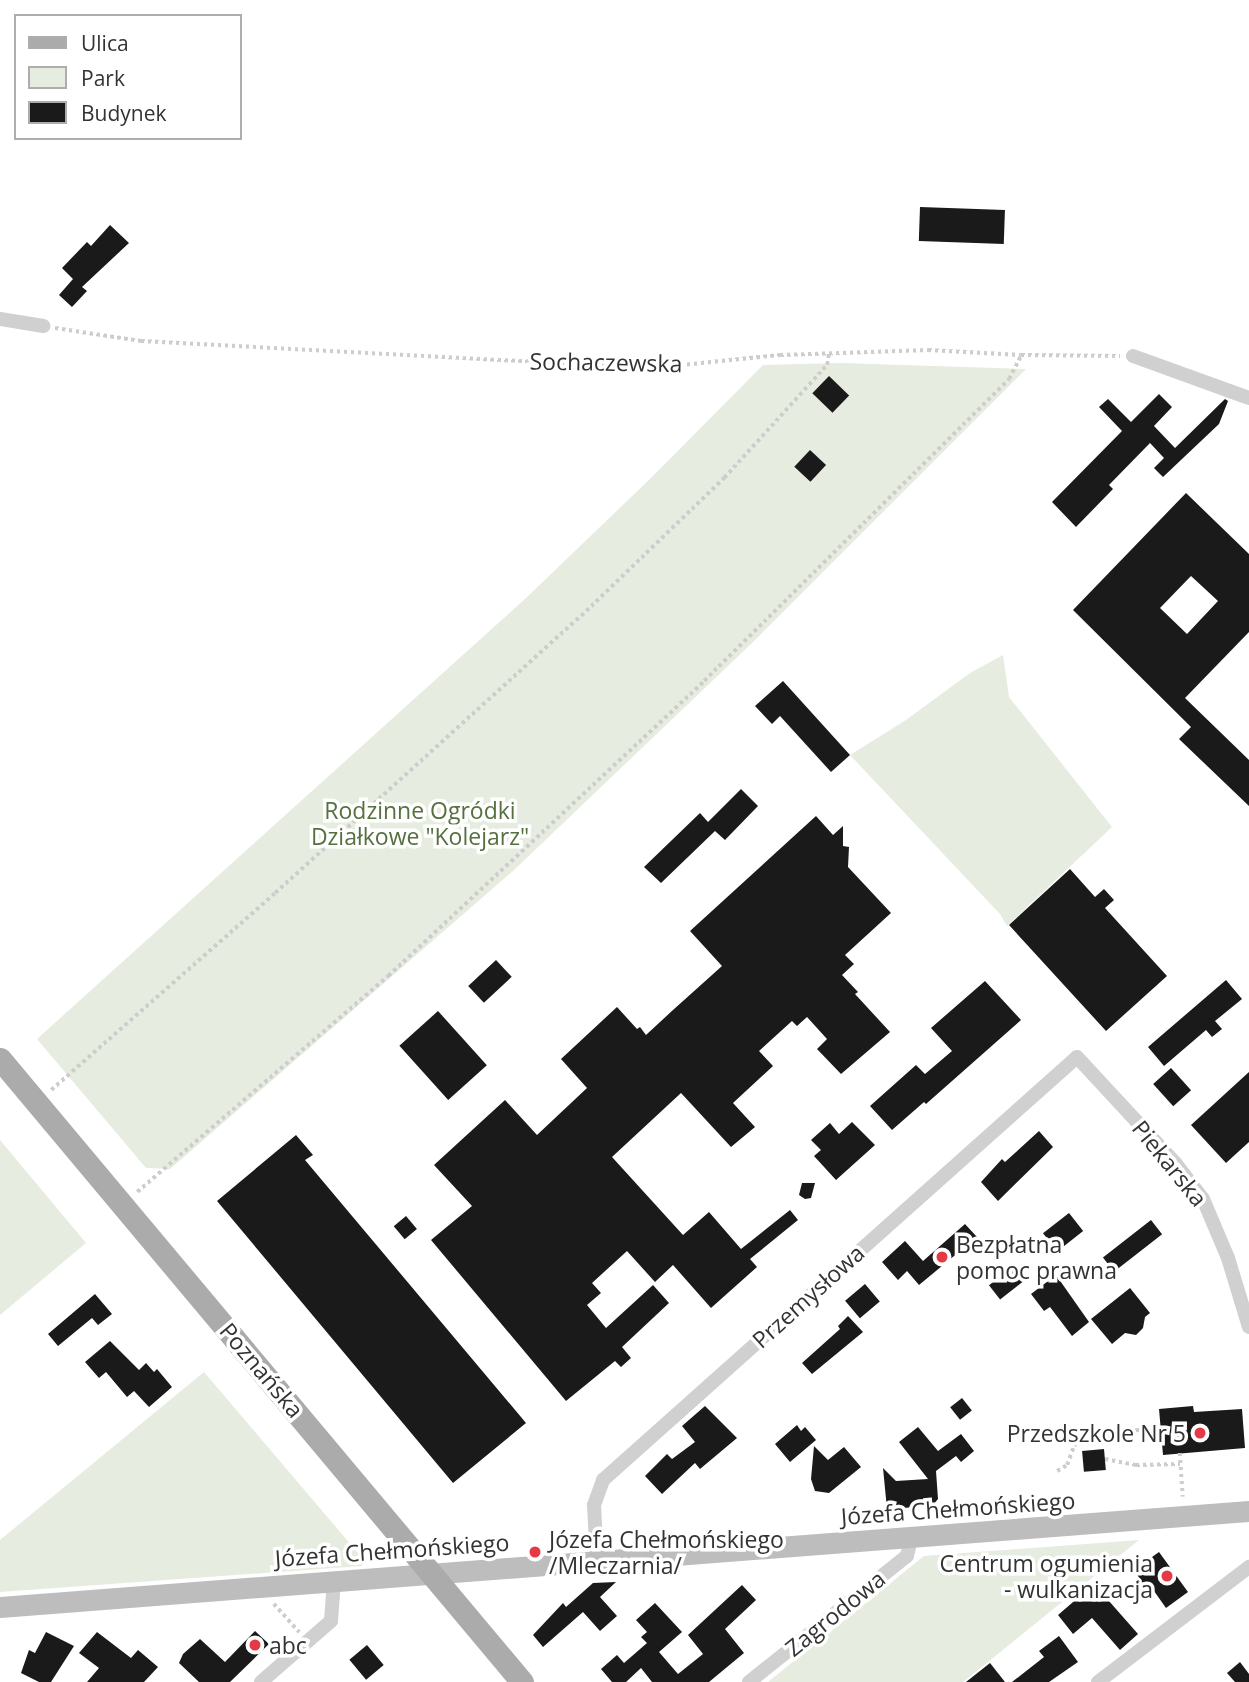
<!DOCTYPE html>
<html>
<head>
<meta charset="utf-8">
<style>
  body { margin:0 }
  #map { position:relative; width:1249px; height:1682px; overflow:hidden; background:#fff; font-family:"Open Sans",sans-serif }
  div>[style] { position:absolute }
  .green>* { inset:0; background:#e6ecdf }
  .building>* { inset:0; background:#1a1a1a; transform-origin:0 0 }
  .path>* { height:3.5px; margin-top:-1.75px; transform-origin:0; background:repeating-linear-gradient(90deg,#cdcdcd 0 3.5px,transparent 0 7px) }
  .street>* { height:14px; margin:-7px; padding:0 7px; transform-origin:7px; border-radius:7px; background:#d0d0d0 }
  .secondary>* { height:21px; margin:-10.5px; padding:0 10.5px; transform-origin:10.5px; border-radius:10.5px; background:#bdbdbd }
  .primary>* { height:23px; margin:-11.5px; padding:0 11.5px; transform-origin:11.5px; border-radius:11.5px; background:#ababab }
  .dots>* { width:19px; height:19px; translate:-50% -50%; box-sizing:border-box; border:4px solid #fff; border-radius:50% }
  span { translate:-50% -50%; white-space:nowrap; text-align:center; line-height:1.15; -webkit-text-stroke:7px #fff; paint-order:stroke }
  .street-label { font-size:23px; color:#333 }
  .park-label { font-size:23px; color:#56703f }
  .poi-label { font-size:23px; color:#333 }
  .left { translate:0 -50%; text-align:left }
  .right { translate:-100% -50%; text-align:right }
  .legend { position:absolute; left:14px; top:14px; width:228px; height:126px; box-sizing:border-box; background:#fff; border:2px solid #adadad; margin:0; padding:9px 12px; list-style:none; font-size:21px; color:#333 }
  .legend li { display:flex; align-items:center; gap:14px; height:35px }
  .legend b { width:35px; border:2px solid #adadad }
</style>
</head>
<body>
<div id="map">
  <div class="green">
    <div style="clip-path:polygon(841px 363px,1026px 369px,751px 644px,513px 871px,170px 1169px,146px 1168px,37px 1039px,525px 599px,652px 477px,763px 365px)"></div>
    <div style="clip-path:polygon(1003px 655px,1009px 697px,1112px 827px,1007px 926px,1000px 914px,850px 755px,906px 720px,970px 673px)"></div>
    <div style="clip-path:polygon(0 1140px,86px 1243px,0 1315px)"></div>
    <div style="clip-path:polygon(204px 1372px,364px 1560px,362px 1566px,0 1592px,0 1540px)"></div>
    <div style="clip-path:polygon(1139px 1540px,963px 1682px,768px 1682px,924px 1556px)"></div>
  </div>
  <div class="building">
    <div style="left:920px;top:207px;width:85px;height:34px;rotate:2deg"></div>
    <div style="clip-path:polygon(110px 225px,129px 243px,82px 287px,87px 291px,72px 307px,59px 295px,73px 279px,62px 268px,87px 242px,91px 246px)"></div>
    <div style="left:829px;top:376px;width:28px;height:24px;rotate:44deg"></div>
    <div style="clip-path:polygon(1159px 394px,1172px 407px,1154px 426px,1175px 448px,1225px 399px,1228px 401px,1219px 424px,1163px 477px,1154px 468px,1164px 458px,1150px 443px,1109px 485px,1113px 489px,1076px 527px,1052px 502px,1122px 431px,1099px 407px,1108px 399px,1131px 422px)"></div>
    <div style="left:810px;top:450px;width:22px;height:23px;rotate:43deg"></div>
    <div style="clip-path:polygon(evenodd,1186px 493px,1249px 554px,1249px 632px,1185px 698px,1249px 760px,1249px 806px,1179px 739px,1191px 727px,1073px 610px,1186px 493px,1191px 576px,1218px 601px,1187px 634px,1160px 608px,1191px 576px)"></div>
    <div style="clip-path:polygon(783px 681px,850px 755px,831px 772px,780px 716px,772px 724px,755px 706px)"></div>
    <div style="clip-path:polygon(741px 789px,758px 806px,725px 840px,715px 831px,661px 883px,644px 867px,700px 813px,708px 822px)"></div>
    <div style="clip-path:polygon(816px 816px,833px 835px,843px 826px,843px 846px,849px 847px,848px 867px,891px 913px,845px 955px,854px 964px,842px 975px,858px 992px,855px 994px,890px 1032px,841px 1074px,817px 1049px,827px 1039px,807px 1017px,797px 1026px,792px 1021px,759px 1051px,773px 1066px,733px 1103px,755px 1127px,731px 1147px,681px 1093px,612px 1157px,683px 1235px,709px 1212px,741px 1249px,790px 1210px,798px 1220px,750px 1259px,757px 1267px,711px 1308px,673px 1265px,655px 1282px,627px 1251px,592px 1283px,601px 1293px,587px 1305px,606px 1328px,653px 1285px,669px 1303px,622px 1347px,631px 1358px,621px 1367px,615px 1361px,566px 1401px,431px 1240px,472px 1206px,434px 1165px,505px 1100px,537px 1135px,587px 1088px,561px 1059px,617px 1007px,637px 1029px,640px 1027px,646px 1035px,673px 1010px,722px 966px,690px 931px)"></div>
    <div style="clip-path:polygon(1070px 869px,1095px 897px,1104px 889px,1114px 900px,1105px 908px,1167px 976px,1106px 1031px,1009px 925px)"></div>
    <div style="left:496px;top:960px;width:23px;height:38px;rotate:47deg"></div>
    <div style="clip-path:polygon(1226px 980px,1242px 999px,1215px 1021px,1222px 1029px,1212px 1037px,1206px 1030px,1164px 1066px,1148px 1047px)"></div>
    <div style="clip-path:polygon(985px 981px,1021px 1020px,926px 1104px,924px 1102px,892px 1130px,870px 1106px,916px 1065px,925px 1074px,952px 1051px,931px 1028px)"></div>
    <div style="left:438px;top:1011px;width:73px;height:52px;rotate:48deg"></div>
    <div style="left:1171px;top:1068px;width:30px;height:24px;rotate:48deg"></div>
    <div style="clip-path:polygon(1249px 1072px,1249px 1142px,1226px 1163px,1191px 1125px)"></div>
    <div style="clip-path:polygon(852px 1122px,875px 1145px,836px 1180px,814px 1156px,821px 1150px,811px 1140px,830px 1123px,839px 1134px)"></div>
    <div style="clip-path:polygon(1039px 1131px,1053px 1147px,998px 1201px,981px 1182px,1002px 1159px,1005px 1162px)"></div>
    <div style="clip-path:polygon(296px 1135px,313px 1155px,305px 1160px,526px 1423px,453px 1483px,217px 1201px)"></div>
    <div style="clip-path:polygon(802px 1183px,815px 1183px,811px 1198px,805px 1199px,799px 1195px)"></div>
    <div style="left:1069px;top:1213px;width:23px;height:33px;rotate:52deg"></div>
    <div style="left:406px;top:1216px;width:17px;height:16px;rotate:50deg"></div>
    <div style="left:1151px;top:1220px;width:18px;height:61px;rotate:52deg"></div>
    <div style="clip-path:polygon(965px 1224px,977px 1237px,919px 1285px,907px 1271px,898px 1280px,882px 1262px,905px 1241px,923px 1261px)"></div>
    <div style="left:1015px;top:1265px;width:18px;height:33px;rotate:52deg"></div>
    <div style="clip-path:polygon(1056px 1275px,1089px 1322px,1072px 1336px,1050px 1307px,1044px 1311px,1031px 1294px)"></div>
    <div style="left:865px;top:1284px;width:23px;height:26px;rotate:50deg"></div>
    <div style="clip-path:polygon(1130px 1288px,1150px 1313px,1145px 1317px,1143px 1328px,1136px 1335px,1125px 1333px,1112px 1344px,1091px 1319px)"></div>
    <div style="clip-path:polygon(95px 1294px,112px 1314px,98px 1325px,92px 1318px,58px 1346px,48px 1334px)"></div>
    <div style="clip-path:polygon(848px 1316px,863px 1332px,812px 1374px,802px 1363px,840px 1329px,838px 1326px)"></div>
    <div style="clip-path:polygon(110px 1341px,139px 1370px,146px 1363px,154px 1372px,157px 1369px,172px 1387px,149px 1407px,134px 1391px,127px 1397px,106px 1372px,99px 1378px,85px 1362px)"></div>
    <div style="left:962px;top:1398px;width:16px;height:15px;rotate:52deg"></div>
    <div style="clip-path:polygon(705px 1406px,737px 1438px,700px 1469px,695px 1463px,662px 1494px,645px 1476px,667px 1454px,672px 1459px,695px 1442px,682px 1426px)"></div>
    <div style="clip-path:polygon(1193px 1406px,1194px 1412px,1242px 1409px,1245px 1448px,1163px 1455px,1159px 1409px)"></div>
    <div style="clip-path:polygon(797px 1425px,801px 1431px,805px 1427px,816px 1440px,790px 1462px,775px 1444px)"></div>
    <div style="clip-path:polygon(918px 1427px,938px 1451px,961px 1434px,974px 1451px,961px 1462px,956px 1456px,936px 1471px,938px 1499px,932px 1506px,887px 1509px,883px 1468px,896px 1481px,928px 1479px,899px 1442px)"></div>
    <div style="clip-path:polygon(814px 1446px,828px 1460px,844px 1447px,861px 1467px,829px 1493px,815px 1491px,811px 1479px)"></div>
    <div style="left:1104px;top:1449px;width:21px;height:22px;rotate:85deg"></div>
    <div style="clip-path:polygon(1159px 1552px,1188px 1592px,1166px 1608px,1154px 1591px,1144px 1598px,1134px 1583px,1140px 1579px,1134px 1570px)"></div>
    <div style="clip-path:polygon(616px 1582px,600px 1597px,617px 1616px,600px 1631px,583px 1612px,543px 1647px,533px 1635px,563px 1603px,566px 1607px,593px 1583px)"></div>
    <div style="clip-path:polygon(1094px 1584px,1138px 1634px,1120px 1650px,1092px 1618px,1073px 1634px,1058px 1615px)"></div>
    <div style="clip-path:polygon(742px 1585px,756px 1600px,725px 1629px,744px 1653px,709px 1682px,652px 1682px,641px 1668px,626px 1682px,612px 1682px,601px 1669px,617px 1655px,624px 1663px,647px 1643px,641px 1637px,647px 1632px,636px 1620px,655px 1603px,682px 1632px,659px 1652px,678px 1674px,703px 1654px,688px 1635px)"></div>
    <div style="clip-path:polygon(255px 1631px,269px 1644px,230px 1682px,199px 1682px,179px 1663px,183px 1654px,200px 1639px,225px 1662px)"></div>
    <div style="clip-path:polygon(46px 1632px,74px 1646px,51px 1682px,39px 1682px,21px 1673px,29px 1650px,35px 1653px)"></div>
    <div style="clip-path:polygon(97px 1632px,131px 1658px,138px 1650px,158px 1667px,144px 1682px,87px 1682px,99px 1668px,79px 1653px)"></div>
    <div style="clip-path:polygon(1059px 1636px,1078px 1662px,1049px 1682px,1012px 1682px,1044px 1657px,1039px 1651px)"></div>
    <div style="left:367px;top:1645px;width:26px;height:23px;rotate:50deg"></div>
    <div style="clip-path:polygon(1240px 1662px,1249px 1674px,1249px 1682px,1235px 1682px,1227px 1673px)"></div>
    <div style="clip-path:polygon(990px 1663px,1005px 1682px,966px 1682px)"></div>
  </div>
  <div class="path">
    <div style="left:55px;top:328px;width:87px;rotate:8.6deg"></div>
    <div style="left:141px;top:341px;width:512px;rotate:3.02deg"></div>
    <div style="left:652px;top:368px;width:129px;rotate:-5.8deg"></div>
    <div style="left:780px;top:355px;width:148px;rotate:-1.9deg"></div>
    <div style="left:928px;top:350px;width:93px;rotate:3.1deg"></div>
    <div style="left:1021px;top:355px;width:99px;rotate:0.6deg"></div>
    <div style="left:51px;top:1090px;width:298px;rotate:-41.3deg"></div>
    <div style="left:275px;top:893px;width:413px;rotate:-42.2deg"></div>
    <div style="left:581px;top:616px;width:199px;rotate:-44deg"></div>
    <div style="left:724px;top:478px;width:153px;rotate:-47.7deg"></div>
    <div style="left:827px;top:365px;width:13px;rotate:-81deg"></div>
    <div style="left:137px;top:1192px;width:331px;rotate:-40.7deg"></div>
    <div style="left:388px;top:976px;width:432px;rotate:-43deg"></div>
    <div style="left:704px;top:681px;width:429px;rotate:-44.7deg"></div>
    <div style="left:1009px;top:379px;width:27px;rotate:-63deg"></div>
    <div style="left:1180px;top:1453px;width:44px;rotate:86.1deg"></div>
    <div style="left:1105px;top:1459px;width:32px;rotate:11deg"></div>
    <div style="left:1136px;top:1465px;width:44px;rotate:-1.3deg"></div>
    <div style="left:1057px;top:1471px;width:12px;rotate:-31deg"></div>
    <div style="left:1067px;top:1465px;width:20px;rotate:-70deg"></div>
    <div style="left:1074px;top:1446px;width:9px;rotate:-49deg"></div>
    <div style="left:1080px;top:1439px;width:72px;rotate:-8.8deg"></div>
    <div style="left:274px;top:1604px;width:38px;rotate:48deg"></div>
  </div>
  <div class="street">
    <div style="left:0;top:319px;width:44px;rotate:9.2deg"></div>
    <div style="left:1133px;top:356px;width:123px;rotate:19.9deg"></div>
    <div style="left:597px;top:1562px;width:57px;rotate:-93deg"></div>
    <div style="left:594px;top:1505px;width:27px;rotate:-70deg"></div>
    <div style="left:603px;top:1480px;width:635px;rotate:-41.75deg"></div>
    <div style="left:1077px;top:1057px;width:146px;rotate:47.2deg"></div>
    <div style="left:1176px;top:1164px;width:44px;rotate:52.4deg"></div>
    <div style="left:1203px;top:1199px;width:64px;rotate:67deg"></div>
    <div style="left:1228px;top:1258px;width:72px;rotate:73.1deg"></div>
    <div style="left:261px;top:1682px;width:93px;rotate:-41.1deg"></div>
    <div style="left:331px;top:1621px;width:41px;rotate:-85.8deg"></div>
    <div style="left:749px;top:1682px;width:202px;rotate:-38.6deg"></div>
    <div style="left:907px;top:1556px;width:18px;rotate:-77deg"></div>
    <div style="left:1098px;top:1682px;width:190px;rotate:-37.3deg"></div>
  </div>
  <div class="secondary">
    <div style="left:0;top:1607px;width:1253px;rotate:-4.4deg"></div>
  </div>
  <div class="primary">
    <div style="left:0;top:1059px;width:813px;rotate:50.04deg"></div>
  </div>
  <div class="dots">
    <div style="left:942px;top:1257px;background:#e63946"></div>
    <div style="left:1200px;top:1433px;background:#e63946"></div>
    <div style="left:535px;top:1552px;background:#e63946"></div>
    <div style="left:1167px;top:1576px;background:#e63946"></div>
    <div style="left:255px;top:1645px;background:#e63946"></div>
  </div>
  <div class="street-label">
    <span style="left:606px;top:362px;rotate:1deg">Sochaczewska</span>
    <span style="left:1170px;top:1163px;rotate:51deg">Piekarska</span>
    <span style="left:808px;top:1296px;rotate:-42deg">Przemysłowa</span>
    <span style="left:262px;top:1370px;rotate:50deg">Poznańska</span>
    <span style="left:958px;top:1508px;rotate:-4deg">Józefa Chełmońskiego</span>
    <span style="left:392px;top:1550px;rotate:-4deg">Józefa Chełmońskiego</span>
    <span style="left:835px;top:1613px;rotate:-39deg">Zagrodowa</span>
  </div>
  <div class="park-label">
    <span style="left:420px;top:823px">Rodzinne Ogródki<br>Działkowe "Kolejarz"</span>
  </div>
  <div class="poi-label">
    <span class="left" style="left:956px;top:1257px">Bezpłatna<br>pomoc prawna</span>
    <span class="right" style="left:1186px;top:1433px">Przedszkole Nr 5</span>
    <span class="left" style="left:549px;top:1552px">Józefa Chełmońskiego<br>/Mleczarnia/</span>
    <span class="right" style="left:1153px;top:1576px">Centrum ogumienia<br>- wulkanizacja</span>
    <span class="left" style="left:269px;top:1645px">abc</span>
  </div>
  <ul class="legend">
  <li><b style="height:9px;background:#ababab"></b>Ulica</li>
  <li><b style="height:19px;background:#e6ecdf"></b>Park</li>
  <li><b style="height:19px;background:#1a1a1a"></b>Budynek</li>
  </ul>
</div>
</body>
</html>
